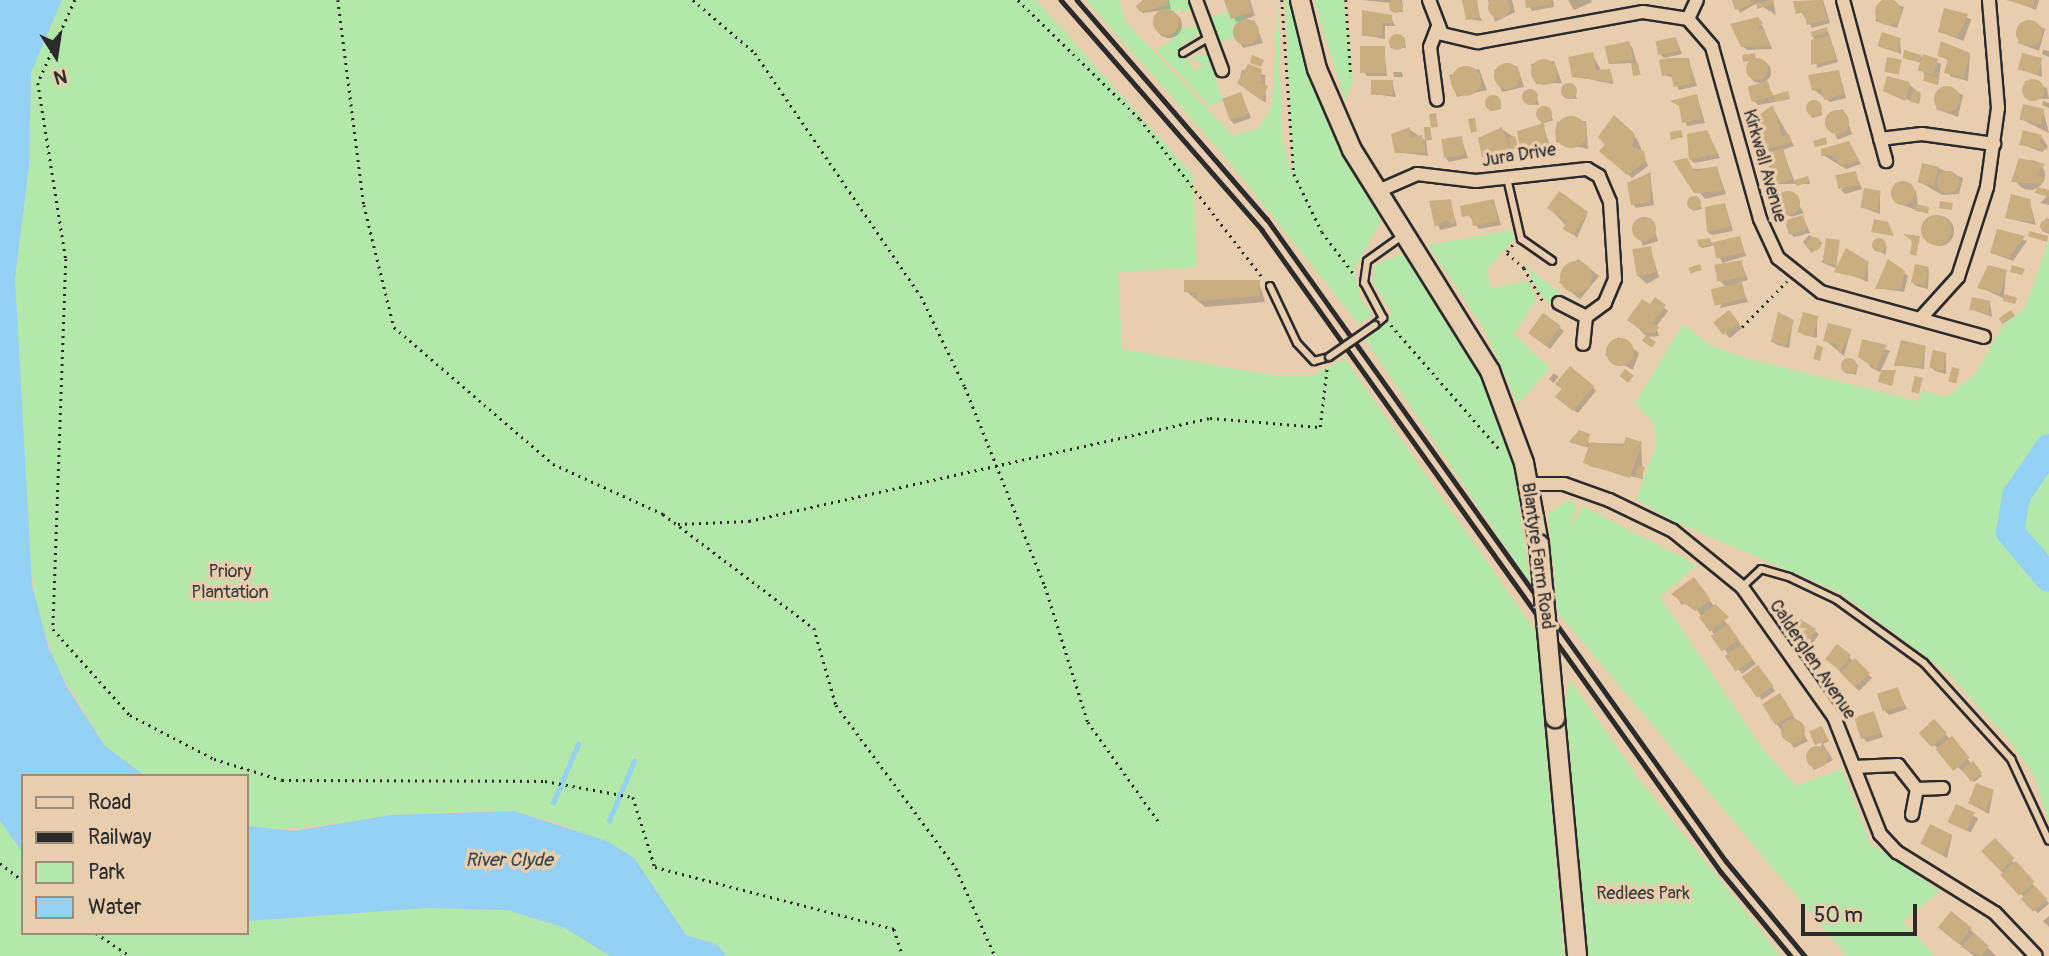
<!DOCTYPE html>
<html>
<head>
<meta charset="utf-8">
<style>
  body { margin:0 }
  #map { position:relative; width:2049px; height:956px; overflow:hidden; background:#e8cdaf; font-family:Pangolin,sans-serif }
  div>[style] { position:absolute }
  .green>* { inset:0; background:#b3e8aa }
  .water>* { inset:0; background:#95d0f5 }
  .shadow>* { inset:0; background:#0003; transform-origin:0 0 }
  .round { border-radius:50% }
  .stream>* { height:4.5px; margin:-2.25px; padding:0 2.25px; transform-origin:2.25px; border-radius:2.25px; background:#95d0f5 }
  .river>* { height:28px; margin:-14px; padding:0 14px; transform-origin:14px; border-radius:14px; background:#95d0f5 }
  .building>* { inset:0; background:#c9ae81; transform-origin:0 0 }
  .path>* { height:2.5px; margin-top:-1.25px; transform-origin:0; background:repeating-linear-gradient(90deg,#2b2b2b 0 2px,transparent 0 7px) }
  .roads { filter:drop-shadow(2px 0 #2b2b2b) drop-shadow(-2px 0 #2b2b2b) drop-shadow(0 2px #2b2b2b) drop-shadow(0 -2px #2b2b2b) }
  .lane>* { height:6px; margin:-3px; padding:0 3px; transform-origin:3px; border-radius:3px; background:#e8cdaf }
  .street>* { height:12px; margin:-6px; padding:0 6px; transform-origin:6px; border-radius:6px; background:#e8cdaf }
  .secondary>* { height:18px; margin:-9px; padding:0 9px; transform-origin:9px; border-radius:9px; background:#e8cdaf }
  .rail>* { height:4.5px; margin:-2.25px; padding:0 2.25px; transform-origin:2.25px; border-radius:2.25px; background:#2b2b2b }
  .bridges { filter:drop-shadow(2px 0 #2b2b2b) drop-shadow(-2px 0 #2b2b2b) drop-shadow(0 2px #2b2b2b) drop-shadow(0 -2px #2b2b2b) }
  .lane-bridge>* { height:6px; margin:-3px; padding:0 3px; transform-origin:3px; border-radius:3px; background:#e8cdaf }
  .secondary-bridge>* { height:18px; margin:-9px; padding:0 9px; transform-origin:9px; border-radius:9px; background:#e8cdaf }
  span { translate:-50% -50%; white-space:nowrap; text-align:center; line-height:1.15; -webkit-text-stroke:7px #e8cdaf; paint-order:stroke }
  .street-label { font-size:18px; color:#2b2b2b }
  .park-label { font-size:18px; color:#393e38 }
  .water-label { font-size:19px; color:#3b4449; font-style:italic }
  .legend { position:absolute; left:21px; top:774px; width:228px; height:161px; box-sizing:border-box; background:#e8cdaf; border:2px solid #9c8c7a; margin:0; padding:9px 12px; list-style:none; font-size:21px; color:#2b2b2b }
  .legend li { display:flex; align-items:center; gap:14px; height:35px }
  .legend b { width:35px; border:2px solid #9c8c7a }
  .north { position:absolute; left:21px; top:21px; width:70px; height:70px; -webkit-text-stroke:5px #e8cdaf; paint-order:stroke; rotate:168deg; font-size:19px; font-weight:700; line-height:28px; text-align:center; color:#2b2b2b }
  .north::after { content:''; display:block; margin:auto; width:24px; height:32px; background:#2b2b2b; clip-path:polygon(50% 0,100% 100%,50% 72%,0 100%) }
  .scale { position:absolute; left:1801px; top:904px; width:116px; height:32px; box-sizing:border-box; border:4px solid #2b2b2b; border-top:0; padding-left:9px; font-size:21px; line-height:24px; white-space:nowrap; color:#2b2b2b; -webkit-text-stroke:5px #e8cdaf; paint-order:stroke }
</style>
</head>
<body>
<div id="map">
  <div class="green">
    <div style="clip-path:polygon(62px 0,1036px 0,1193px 175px,1197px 267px,1118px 272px,1122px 349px,1271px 375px,1312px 375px,1345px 359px,1536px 632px,1564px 956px,727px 956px,716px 944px,686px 935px,634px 858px,563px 825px,514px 811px,448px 812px,260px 831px,247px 826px,247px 776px,145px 776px,105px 746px,57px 667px,37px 609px,26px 533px,15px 278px,29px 166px,31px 73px)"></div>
    <div style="clip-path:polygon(1086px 0,1119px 0,1125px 21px,1232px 135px,1258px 129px,1272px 105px,1278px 0,1282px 137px,1293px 179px,1285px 0,1291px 0,1328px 121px,1381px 221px,1354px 270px,1361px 299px,1373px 315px,1359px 324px,1221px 152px)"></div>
    <div style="clip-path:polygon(1167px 0,1189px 0,1193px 10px,1159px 13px)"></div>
    <div style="clip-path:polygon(1314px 0,1344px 0,1353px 80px,1345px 101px)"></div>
    <div style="clip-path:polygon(1228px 11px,1231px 19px,1243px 15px,1245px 21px,1232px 26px,1235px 37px,1219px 42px,1210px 18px)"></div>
    <div style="clip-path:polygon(1198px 26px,1198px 35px,1179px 47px,1177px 56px,1187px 58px,1195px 71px,1202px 66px,1191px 55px,1210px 56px,1222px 101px,1210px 106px,1156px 50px,1173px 40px,1176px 30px)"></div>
    <div style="clip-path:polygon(1512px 230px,1514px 240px,1486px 270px,1491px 288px,1529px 281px,1536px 299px,1514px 334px,1550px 368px,1518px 404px,1484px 329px,1428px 245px)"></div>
    <div style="clip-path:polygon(2049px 240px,2049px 822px,2035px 778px,2014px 746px,1950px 675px,1841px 593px,1675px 522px,1636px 499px,1657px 443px,1652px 421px,1635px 403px,1683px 324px,1710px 345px,1742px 357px,1918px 401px,1922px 390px,1947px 397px,1976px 373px,2001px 328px,2025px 308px)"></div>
    <div style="clip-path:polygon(1402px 254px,1470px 351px,1491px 398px,1512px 455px,1530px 583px,1366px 341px,1392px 314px,1373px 282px,1375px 264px)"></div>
    <div style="clip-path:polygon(1527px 267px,1559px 292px,1552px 306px,1536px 289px)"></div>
    <div style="clip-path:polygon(1568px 500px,1577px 503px,1570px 529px,1583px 506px,1697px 565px,1660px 597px,1762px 748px,1796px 786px,1842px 769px,1870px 843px,1940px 891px,1903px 921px,1935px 956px,1847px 956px,1558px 613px,1548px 514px)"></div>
    <div style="clip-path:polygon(1570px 680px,1639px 779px,1781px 956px,1587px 956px,1564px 705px)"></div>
    <div style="clip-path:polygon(0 821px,23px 853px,23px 933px,247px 933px,247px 921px,427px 908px,507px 910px,565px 928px,610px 956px,0 956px)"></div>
  </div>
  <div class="water">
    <div style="clip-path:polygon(0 0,62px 0,31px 73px,29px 166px,15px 278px,32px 585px,49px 649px,68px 689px,105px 746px,145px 776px,23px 776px,23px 853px,0 821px)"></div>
    <div style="clip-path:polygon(514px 811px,607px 841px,634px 858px,686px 935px,716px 944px,727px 956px,610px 956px,565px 928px,507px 910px,427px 908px,247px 921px,247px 826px,294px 831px,392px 815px)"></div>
  </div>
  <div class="shadow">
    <div style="clip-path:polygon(1145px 0,1169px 0,1171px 9px,1142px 13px)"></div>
    <div style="clip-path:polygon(1226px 0,1250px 0,1255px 16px,1236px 22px)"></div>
    <div style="clip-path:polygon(1362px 0,1402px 0,1403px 12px,1393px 12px,1391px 3px)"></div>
    <div style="clip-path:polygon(1464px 0,1473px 1px,1482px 21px,1468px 19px)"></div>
    <div style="clip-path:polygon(1488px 0,1512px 0,1515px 12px,1495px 22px)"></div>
    <div style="clip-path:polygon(1528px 0,1553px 0,1554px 7px,1532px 11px)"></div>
    <div style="clip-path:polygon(1568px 0,1591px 0,1592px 2px,1574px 10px)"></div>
    <div style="clip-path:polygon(1733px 0,1773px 0,1776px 15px,1757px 3px,1740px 13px)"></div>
    <div style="clip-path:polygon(1823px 0,1830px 23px,1812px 28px,1795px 2px)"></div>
    <div style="left:1882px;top:0;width:23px;height:22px;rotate:18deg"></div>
    <div style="clip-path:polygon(2012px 0,2039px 0,2036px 10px)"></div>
    <div style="left:1946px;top:10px;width:27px;height:23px;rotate:20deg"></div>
    <div class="round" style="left:1156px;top:12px;width:26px;height:26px"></div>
    <div style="clip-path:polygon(1391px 17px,1395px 26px,1385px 26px,1385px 39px,1363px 35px)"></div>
    <div style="clip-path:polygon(1254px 20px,1263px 43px,1243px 48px,1234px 27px)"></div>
    <div style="clip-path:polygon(2024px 21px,2045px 29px,2039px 51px,2018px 43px)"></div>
    <div style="clip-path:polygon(1761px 23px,1772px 49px,1747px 50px,1742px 46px)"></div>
    <div style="clip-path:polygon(1828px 31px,1838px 62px,1817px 68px,1813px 33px)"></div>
    <div style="clip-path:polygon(1393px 36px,1404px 37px,1406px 48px,1390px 48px)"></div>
    <div style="clip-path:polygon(1676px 39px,1682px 54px,1664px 58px,1660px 54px)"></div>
    <div style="clip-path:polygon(1900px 40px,1901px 54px,1880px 45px)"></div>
    <div style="clip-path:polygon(1628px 43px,1632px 47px,1641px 76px,1633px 63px,1609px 64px)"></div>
    <div style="clip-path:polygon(1384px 48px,1387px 76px,1367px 76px,1364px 72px)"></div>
    <div style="clip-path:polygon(2043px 50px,2049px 51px,2049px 57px,2042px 54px)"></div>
    <div style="clip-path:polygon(1592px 54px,1602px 72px,1611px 72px,1613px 84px,1574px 76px)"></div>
    <div style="clip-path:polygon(1939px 55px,1970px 55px,1968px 81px,1950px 76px,1949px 61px)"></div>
    <div style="clip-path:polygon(1920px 56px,1941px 64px,1938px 85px,1925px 80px,1922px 63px,1906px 59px)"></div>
    <div style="clip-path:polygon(1688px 59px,1697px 86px,1679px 90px,1674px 78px,1664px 75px)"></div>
    <div style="clip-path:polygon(2041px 60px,2042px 77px,2020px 69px)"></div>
    <div class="round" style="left:1749px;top:61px;width:22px;height:22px"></div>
    <div style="clip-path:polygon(1554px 61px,1563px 86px,1573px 84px,1577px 99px,1565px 98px,1562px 83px,1536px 84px,1531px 64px)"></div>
    <div style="clip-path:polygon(1517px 66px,1524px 87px,1502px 92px,1494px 70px)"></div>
    <div style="clip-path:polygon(1479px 69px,1487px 90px,1457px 97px,1449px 75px)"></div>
    <div style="clip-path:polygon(1242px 70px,1265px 75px,1266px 103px,1239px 82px)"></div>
    <div style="clip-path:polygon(1393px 72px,1402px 72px,1403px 77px,1394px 77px)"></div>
    <div style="clip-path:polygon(1839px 72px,1846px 98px,1830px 102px,1814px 90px)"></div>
    <div style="clip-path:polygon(1392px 81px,1396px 97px,1373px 94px)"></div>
    <div style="clip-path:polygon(2025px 81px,2047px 88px,2049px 99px,2025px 98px)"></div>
    <div style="clip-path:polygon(1767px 83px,1774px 97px,1787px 93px,1790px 99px,1758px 105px,1754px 101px)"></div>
    <div style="clip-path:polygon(1909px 84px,1921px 95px,1919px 104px,1885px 91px)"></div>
    <div style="clip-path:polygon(1942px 87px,1963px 95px,1958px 117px,1936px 109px)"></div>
    <div style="clip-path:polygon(1524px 92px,1536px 94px,1539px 105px,1528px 104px)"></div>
    <div style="clip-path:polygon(1241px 94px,1251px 118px,1234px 124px,1230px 120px)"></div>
    <div style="left:1498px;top:96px;width:13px;height:11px;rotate:77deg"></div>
    <div style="clip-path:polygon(1697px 96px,1705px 123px,1687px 126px,1681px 107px)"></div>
    <div style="clip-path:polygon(2043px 101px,2049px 103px,2049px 108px,2042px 105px)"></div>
    <div style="clip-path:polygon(1820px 102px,1822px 115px,1812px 118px,1807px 105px)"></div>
    <div style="left:1549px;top:108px;width:13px;height:12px;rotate:72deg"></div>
    <div style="clip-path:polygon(1773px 108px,1794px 146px,1782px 150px,1795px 182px,1808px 178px,1810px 184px,1773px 184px,1766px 149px)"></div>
    <div style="left:1843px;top:109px;width:27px;height:16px;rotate:70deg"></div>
    <div style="clip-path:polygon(2043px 111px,2049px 133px,2021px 119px)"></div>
    <div style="clip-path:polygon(1614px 118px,1637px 139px,1648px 166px,1632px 178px,1602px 151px)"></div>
    <div style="clip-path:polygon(1586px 121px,1588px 149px,1556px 142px,1557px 122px)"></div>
    <div style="clip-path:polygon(1543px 125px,1550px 146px,1525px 153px,1521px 148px)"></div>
    <div style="clip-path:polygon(1409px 129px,1426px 141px,1428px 156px,1396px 152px)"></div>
    <div style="clip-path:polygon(1502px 129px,1516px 139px,1518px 150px,1487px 160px,1484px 156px)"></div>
    <div style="clip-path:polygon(1707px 132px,1720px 158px,1694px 163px,1691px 160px)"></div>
    <div style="clip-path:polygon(2041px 136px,2048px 147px,2042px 152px,2021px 144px)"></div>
    <div style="clip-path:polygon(1461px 138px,1468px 158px,1449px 162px,1446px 158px)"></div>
    <div style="clip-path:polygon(1848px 143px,1861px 164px,1846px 169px,1823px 155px)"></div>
    <div class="round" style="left:2015px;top:160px;width:30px;height:30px"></div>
    <div style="clip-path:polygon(1675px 162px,1690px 169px,1717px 168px,1726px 194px,1705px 199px)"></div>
    <div style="clip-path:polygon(1938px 168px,1963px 178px,1959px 194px,1942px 195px,1920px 182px)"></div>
    <div style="clip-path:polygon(1855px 173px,1862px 189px,1845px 194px,1841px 190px)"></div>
    <div style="clip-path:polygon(1650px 174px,1654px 205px,1636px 208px,1633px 204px)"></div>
    <div style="clip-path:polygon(1895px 183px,1916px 191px,1918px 206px,1929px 214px,1896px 203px)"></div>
    <div style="clip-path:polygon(1790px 192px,1804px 213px,1788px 218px,1777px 196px)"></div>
    <div style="clip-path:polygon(2037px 192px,2049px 192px,2049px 205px,2040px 203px,2047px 196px)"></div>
    <div style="clip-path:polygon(1880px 193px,1880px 214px,1861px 207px)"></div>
    <div style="clip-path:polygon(1564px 194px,1587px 215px,1577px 238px,1550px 208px)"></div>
    <div style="clip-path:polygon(1697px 196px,1702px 209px,1693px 211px,1689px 198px)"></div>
    <div style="clip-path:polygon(2029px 200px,2036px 225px,2006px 218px)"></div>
    <div style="clip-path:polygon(1450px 201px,1457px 226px,1440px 230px,1431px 202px)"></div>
    <div style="clip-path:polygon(1494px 201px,1501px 225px,1479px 229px,1463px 207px)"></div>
    <div style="clip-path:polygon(1725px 204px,1733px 231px,1712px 235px,1708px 232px)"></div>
    <div class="round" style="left:1924px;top:216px;width:30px;height:30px"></div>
    <div style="clip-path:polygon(1803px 217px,1810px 233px,1794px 237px,1790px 233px)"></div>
    <div style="left:1651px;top:218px;width:24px;height:16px;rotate:73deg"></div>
    <div style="clip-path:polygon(2046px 218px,2049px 219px,2049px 234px,2042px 231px)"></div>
    <div style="clip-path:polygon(1998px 231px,2027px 241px,2013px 261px,1992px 253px)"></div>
    <div style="clip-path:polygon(1809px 235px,1823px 243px,1812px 253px,1803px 242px)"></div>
    <div style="clip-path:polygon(1740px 238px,1746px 256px,1722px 263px,1715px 245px,1702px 248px,1700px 246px)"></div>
    <div style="clip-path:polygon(1876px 238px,1887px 247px,1885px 255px,1874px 247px)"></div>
    <div style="clip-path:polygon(1839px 242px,1836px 268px,1868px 263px,1868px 282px,1821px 262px)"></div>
    <div style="clip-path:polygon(1650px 248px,1659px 277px,1647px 284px,1638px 276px)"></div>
    <div style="left:1578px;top:259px;width:27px;height:30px;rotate:39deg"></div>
    <div style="clip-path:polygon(1888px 261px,1908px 276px,1904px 292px,1877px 288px)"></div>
    <div style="clip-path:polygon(1741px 262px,1748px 280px,1740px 282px,1748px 302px,1720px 308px,1726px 287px,1720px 281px)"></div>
    <div style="clip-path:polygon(1929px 269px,1928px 289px,1916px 286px,1913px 283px)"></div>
    <div style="clip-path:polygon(2006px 271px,2004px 296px,2016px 304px,1979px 287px)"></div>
    <div style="clip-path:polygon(1259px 282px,1265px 302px,1205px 307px,1186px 291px)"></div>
    <div style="clip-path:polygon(1655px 300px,1668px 311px,1656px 327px,1659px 336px,1647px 337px,1633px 323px)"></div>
    <div style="clip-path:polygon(1990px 303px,1992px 317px,1971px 309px)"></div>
    <div style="clip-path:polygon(1543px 315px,1564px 331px,1550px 349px,1534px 337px)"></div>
    <div style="clip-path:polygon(1733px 316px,1742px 328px,1730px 338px,1726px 334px)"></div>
    <div style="clip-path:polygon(1817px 317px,1817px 338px,1804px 335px,1800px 332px)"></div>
    <div style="clip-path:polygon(1793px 321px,1789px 348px,1777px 345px,1773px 341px)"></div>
    <div style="clip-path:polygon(1851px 330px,1844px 356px,1825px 340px)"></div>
    <div style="clip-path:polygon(1618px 337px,1639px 353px,1633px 370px,1605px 355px)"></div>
    <div style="clip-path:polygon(1864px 341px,1890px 351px,1880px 372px,1870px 367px)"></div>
    <div style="clip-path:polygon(1925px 348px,1924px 369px,1896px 365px)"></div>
    <div style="clip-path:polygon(1946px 355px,1946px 374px,1935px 371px,1931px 367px)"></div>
    <div style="clip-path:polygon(1846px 359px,1858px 365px,1856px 375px,1843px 370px)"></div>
    <div style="left:1554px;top:373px;width:6px;height:8px;rotate:39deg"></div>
    <div style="clip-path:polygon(1593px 387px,1596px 391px,1578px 413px,1561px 401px,1564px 390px)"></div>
    <div style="clip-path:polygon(1573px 436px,1589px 436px,1588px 443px,1641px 444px,1643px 479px,1589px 466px,1590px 448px,1572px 443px)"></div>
    <div style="clip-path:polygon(1697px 583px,1756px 664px,1742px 674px,1690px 600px,1682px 605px,1674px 594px)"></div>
    <div style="clip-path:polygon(1801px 621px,1819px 634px,1810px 647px,1796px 637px)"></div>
    <div style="clip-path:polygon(1837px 646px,1872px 678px,1859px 691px,1831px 662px)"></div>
    <div style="clip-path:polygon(1761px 671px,1775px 691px,1762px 700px,1759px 696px)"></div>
    <div style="clip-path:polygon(1897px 689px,1907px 709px,1889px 715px,1885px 711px)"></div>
    <div style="clip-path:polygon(1783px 698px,1808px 741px,1794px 748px,1776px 723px)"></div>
    <div style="clip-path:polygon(1873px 713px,1883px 737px,1867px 742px,1863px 738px)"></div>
    <div style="clip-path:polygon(1934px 721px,1982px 776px,1974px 782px,1921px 733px)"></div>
    <div style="clip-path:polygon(1823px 729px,1829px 741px,1823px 744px,1833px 760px,1814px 770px,1806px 757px,1821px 749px)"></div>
    <div style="clip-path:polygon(1993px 792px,1989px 814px,1969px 803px)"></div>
    <div style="left:1957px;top:807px;width:24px;height:16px;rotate:28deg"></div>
    <div style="clip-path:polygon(1952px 836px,1947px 858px,1922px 844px)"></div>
    <div style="left:1994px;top:840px;width:84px;height:15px;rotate:49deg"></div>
    <div style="clip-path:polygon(1951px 914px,1971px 930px,1996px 956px,1974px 956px,1944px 931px)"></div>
    <div style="clip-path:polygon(2049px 916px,2049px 927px,2043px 921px)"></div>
  </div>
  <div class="stream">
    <div style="left:553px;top:803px;width:64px;rotate:-67deg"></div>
    <div style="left:609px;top:821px;width:65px;rotate:-67.4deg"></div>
  </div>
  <div class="river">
    <div style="left:2049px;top:448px;width:58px;rotate:124.5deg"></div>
    <div style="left:2016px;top:496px;width:36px;rotate:99deg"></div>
    <div style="left:2010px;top:532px;width:60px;rotate:49.7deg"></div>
  </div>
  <div class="building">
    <div class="round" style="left:1488px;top:-4px;width:22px;height:22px"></div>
    <div class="round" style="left:1389px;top:-1px;width:14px;height:14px"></div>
    <div class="round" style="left:1875px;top:-1px;width:26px;height:26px"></div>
    <div style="clip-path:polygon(1143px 0,1167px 0,1169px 5px,1140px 12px,1136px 6px)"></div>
    <div style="clip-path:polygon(1224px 0,1248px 0,1252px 12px,1231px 19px)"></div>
    <div style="clip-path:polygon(1462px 0,1477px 0,1480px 17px,1466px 20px)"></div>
    <div style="clip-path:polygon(1525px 0,1551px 0,1552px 4px,1526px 8px)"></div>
    <div style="clip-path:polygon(1732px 0,1751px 0,1752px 5px,1735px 10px)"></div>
    <div style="clip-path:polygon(1773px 0,1774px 4px,1757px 9px,1756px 3px)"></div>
    <div style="clip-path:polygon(1822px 0,1827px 20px,1807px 25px,1804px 12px,1796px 14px,1793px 1px)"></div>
    <div style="clip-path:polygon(2006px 0,2035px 0,2033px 8px)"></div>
    <div style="clip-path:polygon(1944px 8px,1968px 14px,1958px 37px,1938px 32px)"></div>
    <div class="round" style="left:1153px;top:9px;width:26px;height:26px"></div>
    <div style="clip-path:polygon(1362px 10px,1392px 15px,1392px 23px,1382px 23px,1382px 36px,1362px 36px)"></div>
    <div style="clip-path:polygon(1758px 17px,1763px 23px,1756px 30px,1764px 28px,1769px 46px,1741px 47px,1730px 24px)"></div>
    <div class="round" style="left:1233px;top:19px;width:26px;height:26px"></div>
    <div class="round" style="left:2016px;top:20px;width:26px;height:26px"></div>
    <div style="clip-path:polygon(1827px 27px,1828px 33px,1812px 37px,1811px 32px)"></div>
    <div style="left:1882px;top:32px;width:20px;height:15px;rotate:18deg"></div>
    <div class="round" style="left:1389px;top:34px;width:16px;height:16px"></div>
    <div style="clip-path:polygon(1829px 35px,1836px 59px,1811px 65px,1811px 40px)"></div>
    <div style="left:1676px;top:37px;width:14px;height:21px;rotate:78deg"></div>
    <div style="left:1629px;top:41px;width:18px;height:25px;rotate:77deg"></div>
    <div style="clip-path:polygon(1941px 41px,1970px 53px,1964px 78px,1944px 73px,1948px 59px,1937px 56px)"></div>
    <div style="left:1360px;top:46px;width:25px;height:27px"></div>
    <div style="clip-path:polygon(1904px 50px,1921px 55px,1919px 62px,1903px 58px)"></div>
    <div style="clip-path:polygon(1593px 52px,1596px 70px,1610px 69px,1613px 82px,1572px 77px,1568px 57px)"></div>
    <div style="left:1755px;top:53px;width:7px;height:13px;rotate:82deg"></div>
    <div style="left:2022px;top:53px;width:21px;height:17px;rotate:14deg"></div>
    <div style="left:1923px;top:54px;width:16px;height:17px;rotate:18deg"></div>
    <div style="clip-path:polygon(1252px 55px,1264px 60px,1261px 67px,1250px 63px)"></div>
    <div style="left:1887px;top:57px;width:15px;height:15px;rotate:11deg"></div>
    <div class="round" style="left:1746px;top:58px;width:22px;height:22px"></div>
    <div style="clip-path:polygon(1668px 58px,1689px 58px,1694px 83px,1674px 87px,1671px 74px,1662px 76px,1659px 60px)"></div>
    <div class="round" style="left:1531px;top:59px;width:26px;height:26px"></div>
    <div style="left:1638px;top:62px;width:13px;height:7px;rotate:81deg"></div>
    <div class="round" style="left:1494px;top:63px;width:26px;height:26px"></div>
    <div style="clip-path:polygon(1248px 64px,1262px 69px,1260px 83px,1268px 86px,1262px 101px,1237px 83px)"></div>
    <div class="round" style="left:1451px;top:66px;width:30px;height:30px"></div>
    <div style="clip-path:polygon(1839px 70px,1843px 94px,1824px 100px,1821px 88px,1812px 91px,1808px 75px)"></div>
    <div style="left:1925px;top:74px;width:15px;height:7px;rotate:16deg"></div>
    <div style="clip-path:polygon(1887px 76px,1910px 82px,1905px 101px,1883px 91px)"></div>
    <div class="round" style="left:2022px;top:79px;width:22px;height:22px"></div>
    <div style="left:1371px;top:80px;width:22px;height:15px"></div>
    <div style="left:1768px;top:81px;width:16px;height:21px;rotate:75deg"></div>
    <div class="round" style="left:1561px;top:83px;width:16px;height:16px"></div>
    <div class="round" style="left:1934px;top:86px;width:26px;height:26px"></div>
    <div class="round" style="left:1522px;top:89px;width:16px;height:16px"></div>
    <div style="left:1913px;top:90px;width:8px;height:12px;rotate:14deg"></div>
    <div style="left:1788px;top:91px;width:7px;height:15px;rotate:74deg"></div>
    <div style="left:1241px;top:92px;width:23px;height:20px;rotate:70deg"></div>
    <div style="clip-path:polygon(1697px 94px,1702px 119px,1682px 123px,1679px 106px,1670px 101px)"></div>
    <div class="round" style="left:1485px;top:95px;width:16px;height:16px"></div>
    <div class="round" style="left:1806px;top:100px;width:16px;height:16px"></div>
    <div style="left:2023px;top:104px;width:22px;height:16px;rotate:13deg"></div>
    <div style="clip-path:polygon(1773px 105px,1782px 136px,1789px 134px,1792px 142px,1765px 150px,1753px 119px)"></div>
    <div class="round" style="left:1536px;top:106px;width:16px;height:16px"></div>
    <div class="round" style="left:1825px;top:110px;width:24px;height:24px"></div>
    <div style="left:1436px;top:113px;width:14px;height:7px;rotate:82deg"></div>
    <div style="clip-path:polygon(1614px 115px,1635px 134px,1632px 147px,1644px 151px,1646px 161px,1627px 175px,1599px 151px,1605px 145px,1598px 137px)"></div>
    <div class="round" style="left:1555px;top:116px;width:32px;height:32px"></div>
    <div style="clip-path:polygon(1475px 118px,1477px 131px,1471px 133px,1468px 119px)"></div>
    <div style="clip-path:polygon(1544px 123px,1547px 143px,1520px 150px,1517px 131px)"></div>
    <div style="clip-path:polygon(1410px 127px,1411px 137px,1422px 135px,1426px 153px,1395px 153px,1391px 134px)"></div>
    <div style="clip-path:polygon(1424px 127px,1430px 127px,1432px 140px,1425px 141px)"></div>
    <div style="clip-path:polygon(1502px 127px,1510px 151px,1482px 157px,1478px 138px)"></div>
    <div style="clip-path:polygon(1681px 130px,1683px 137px,1671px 140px,1670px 132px)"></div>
    <div style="clip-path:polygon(1707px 130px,1718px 154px,1689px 160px,1687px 134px)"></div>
    <div style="clip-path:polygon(2023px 130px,2042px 135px,2040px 143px,2048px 150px,2019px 145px)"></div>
    <div style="left:1462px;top:136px;width:19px;height:21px;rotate:81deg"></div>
    <div style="clip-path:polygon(1515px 136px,1518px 149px,1511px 150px,1509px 137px)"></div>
    <div style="clip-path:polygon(1826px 137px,1827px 144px,1815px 147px,1813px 141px)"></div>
    <div style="clip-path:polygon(1849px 141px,1859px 160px,1841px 166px,1832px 155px,1821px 156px,1821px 149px)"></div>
    <div style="left:1783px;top:148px;width:33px;height:19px;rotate:74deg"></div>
    <div style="clip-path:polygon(1687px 158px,1694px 171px,1717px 166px,1723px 191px,1694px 193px,1673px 161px)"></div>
    <div style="clip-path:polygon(2019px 158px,2045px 164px,2036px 175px,2043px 177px,2042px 184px,2011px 182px)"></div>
    <div style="left:1922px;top:163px;width:17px;height:20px;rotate:13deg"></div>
    <div class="round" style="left:1937px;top:171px;width:22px;height:22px"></div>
    <div style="left:1856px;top:171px;width:14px;height:21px;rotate:78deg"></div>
    <div style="clip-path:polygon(1651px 172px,1650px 202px,1631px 205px,1627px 183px)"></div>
    <div style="left:1808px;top:176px;width:6px;height:14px;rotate:72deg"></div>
    <div class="round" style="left:1891px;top:181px;width:24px;height:24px"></div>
    <div style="clip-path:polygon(2037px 187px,2049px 190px,2049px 197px,2035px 193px)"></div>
    <div style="left:1864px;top:188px;width:17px;height:20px;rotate:10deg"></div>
    <div style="clip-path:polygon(1559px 191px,1588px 212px,1573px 235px,1563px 229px,1567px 222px,1547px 208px)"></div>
    <div class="round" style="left:1776px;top:191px;width:24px;height:24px"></div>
    <div style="clip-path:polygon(2011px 194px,2030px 199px,2033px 222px,2005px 218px)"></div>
    <div class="round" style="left:1687px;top:196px;width:14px;height:14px"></div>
    <div style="clip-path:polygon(1451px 199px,1455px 225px,1446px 220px,1435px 227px,1429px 201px)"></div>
    <div style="clip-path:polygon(1494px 199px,1498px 221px,1473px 226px,1471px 215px,1462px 217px,1460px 206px)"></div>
    <div style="left:1940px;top:201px;width:13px;height:7px;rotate:9deg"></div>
    <div style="clip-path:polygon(1725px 203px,1730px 227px,1707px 232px,1705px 207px)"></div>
    <div style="clip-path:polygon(1916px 204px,1929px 207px,1928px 213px,1915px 211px)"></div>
    <div style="left:1803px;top:215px;width:15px;height:19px;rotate:74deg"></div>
    <div class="round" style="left:1921px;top:215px;width:30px;height:30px"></div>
    <div class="round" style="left:1632px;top:217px;width:24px;height:24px"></div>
    <div style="clip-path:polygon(1874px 219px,1888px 222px,1894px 236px,1871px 232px)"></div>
    <div class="round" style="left:2040px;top:220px;width:12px;height:12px"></div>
    <div style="clip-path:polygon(1997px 229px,2025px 236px,2009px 258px,1990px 253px)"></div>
    <div style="clip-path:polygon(2029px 231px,2048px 236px,2047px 242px,2028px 236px)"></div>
    <div style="clip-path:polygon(1903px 234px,1920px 236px,1916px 256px,1910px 254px,1912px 241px)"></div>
    <div style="left:1740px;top:236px;width:17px;height:28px;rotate:77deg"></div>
    <div class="round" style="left:1807px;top:237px;width:14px;height:14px"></div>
    <div class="round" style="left:1872px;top:238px;width:14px;height:14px"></div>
    <div style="clip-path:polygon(1710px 238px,1712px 244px,1699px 247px,1697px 240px)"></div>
    <div style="left:1826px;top:238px;width:14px;height:25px;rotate:8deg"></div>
    <div style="left:1651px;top:246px;width:27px;height:19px;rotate:80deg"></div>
    <div style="clip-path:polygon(1846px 248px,1869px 262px,1864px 279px,1834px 272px)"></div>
    <div style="clip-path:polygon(1888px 259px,1905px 271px,1901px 289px,1875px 289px)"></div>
    <div style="left:1742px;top:260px;width:17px;height:28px;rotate:80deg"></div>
    <div class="round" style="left:1560px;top:261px;width:32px;height:32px"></div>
    <div style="left:1700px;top:264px;width:6px;height:12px;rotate:72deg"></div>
    <div style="left:1915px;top:264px;width:14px;height:19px;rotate:12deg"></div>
    <div style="clip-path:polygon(1988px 265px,2007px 270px,2000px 294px,1977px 288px)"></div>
    <div style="clip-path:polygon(2012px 265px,2025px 269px,2022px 275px,2010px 272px)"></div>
    <div style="clip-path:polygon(1184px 280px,1260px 280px,1260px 296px,1197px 301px,1197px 292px,1184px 292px)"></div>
    <div style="left:1742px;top:282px;width:17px;height:32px;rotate:77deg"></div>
    <div style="clip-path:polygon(2005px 294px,2017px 298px,2015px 304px,2003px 301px)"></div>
    <div style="clip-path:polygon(1655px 297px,1666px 305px,1652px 323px,1659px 327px,1655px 333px,1645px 333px,1627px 320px,1642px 299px,1650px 304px)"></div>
    <div style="left:1972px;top:297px;width:19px;height:13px;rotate:12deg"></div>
    <div style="left:1729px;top:310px;width:16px;height:20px;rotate:52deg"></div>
    <div style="left:2011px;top:310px;width:7px;height:15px;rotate:56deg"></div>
    <div style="clip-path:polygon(1778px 312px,1794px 320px,1786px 345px,1771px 342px)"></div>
    <div style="left:1803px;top:312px;width:16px;height:21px;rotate:15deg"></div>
    <div style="left:1543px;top:313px;width:22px;height:25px;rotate:36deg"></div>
    <div style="clip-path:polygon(1828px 323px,1852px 329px,1840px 354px,1836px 344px,1823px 341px)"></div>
    <div style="left:1646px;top:335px;width:12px;height:7px;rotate:35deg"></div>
    <div class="round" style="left:1606px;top:338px;width:28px;height:28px"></div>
    <div style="clip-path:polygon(1862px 339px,1887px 345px,1876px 369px,1858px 357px)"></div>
    <div style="clip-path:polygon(1901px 340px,1926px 346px,1921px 366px,1894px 366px)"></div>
    <div style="clip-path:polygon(1817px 345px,1823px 347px,1820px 361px,1813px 359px)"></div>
    <div style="left:1933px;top:350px;width:14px;height:18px;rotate:12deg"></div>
    <div class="round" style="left:1841px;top:358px;width:16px;height:16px"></div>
    <div style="clip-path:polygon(1570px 366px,1594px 386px,1573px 411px,1555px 397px,1562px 389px,1555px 384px)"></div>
    <div style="left:1952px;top:367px;width:8px;height:15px;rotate:14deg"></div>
    <div style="left:1625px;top:369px;width:11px;height:9px;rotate:38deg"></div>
    <div style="clip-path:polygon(1881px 370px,1896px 370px,1892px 386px,1878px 382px)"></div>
    <div style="left:1915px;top:376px;width:8px;height:16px;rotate:14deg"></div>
    <div style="clip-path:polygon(1579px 430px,1590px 434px,1586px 447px,1569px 442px)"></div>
    <div style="clip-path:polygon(1626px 437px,1642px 442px,1630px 478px,1583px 463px,1590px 442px,1623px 446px)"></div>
    <div style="left:1638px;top:465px;width:7px;height:12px;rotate:16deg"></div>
    <div style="clip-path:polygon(1694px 577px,1711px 600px,1695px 611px,1671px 594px)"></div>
    <div style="clip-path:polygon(1715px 604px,1729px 617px,1710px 632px,1699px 617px)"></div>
    <div style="left:1800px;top:619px;width:19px;height:18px;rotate:32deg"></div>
    <div style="left:1728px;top:624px;width:19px;height:21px;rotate:55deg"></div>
    <div style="left:1742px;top:644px;width:19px;height:21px;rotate:55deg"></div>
    <div style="left:1837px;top:644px;width:18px;height:19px;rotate:38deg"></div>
    <div style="left:1855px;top:658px;width:21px;height:21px;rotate:45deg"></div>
    <div style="left:1758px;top:665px;width:26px;height:20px;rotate:54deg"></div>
    <div style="left:1898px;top:687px;width:19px;height:22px;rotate:72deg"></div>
    <div style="left:1780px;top:693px;width:25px;height:21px;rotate:58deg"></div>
    <div style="left:1874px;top:711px;width:23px;height:21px;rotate:72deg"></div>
    <div style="left:1934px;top:719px;width:19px;height:21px;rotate:47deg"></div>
    <div class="round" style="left:1781px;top:719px;width:24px;height:24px"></div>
    <div style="left:1822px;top:726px;width:15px;height:14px;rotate:67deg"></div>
    <div style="left:1952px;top:736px;width:28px;height:21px;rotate:51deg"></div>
    <div class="round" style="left:1806px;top:746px;width:22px;height:22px"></div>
    <div style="left:1973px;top:761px;width:15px;height:14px;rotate:53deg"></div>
    <div style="left:1976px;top:783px;width:19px;height:22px;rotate:21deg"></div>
    <div style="left:1956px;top:804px;width:21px;height:20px;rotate:25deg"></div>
    <div style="left:1930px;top:824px;width:25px;height:22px;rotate:26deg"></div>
    <div style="left:1995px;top:838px;width:28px;height:19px;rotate:46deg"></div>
    <div style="left:2016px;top:861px;width:28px;height:21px;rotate:48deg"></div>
    <div style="left:2035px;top:886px;width:18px;height:19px;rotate:47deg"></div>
    <div style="left:1951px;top:911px;width:27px;height:21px;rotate:39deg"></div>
    <div style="clip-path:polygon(1974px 933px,1989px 946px,1981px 956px,1961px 947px)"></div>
  </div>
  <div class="path">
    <div style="left:75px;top:0;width:91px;rotate:114deg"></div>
    <div style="left:38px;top:83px;width:178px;rotate:81deg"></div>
    <div style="left:66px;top:259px;width:370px;rotate:92deg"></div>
    <div style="left:53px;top:629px;width:115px;rotate:48.2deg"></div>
    <div style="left:130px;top:715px;width:95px;rotate:27.6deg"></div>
    <div style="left:214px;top:759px;width:71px;rotate:17.2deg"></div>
    <div style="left:282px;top:780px;width:263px;rotate:0.2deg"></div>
    <div style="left:545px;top:781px;width:89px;rotate:10.3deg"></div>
    <div style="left:633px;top:797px;width:73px;rotate:72.6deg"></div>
    <div style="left:655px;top:867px;width:247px;rotate:14.5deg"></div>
    <div style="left:894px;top:929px;width:28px;rotate:72deg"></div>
    <div style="left:338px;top:0;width:207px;rotate:82.8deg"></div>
    <div style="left:364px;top:205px;width:126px;rotate:76.2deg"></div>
    <div style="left:394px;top:327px;width:210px;rotate:40.7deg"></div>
    <div style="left:553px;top:464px;width:121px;rotate:24.4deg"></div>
    <div style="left:663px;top:514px;width:189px;rotate:37.1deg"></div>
    <div style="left:814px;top:628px;width:80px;rotate:74.1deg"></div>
    <div style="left:836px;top:705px;width:202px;rotate:53.6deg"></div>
    <div style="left:956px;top:868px;width:96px;rotate:66.1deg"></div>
    <div style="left:693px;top:0;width:82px;rotate:40.5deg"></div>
    <div style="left:755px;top:53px;width:294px;rotate:55.7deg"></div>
    <div style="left:921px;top:296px;width:101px;rotate:64.2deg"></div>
    <div style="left:965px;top:387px;width:214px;rotate:68.1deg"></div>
    <div style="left:1045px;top:586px;width:143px;rotate:72.5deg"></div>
    <div style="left:1088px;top:722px;width:126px;rotate:54.7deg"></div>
    <div style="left:1018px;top:0;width:170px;rotate:44.3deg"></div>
    <div style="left:1140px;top:119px;width:201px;rotate:52.3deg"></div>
    <div style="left:1282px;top:0;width:174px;rotate:86.1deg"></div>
    <div style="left:1294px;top:174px;width:64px;rotate:64.2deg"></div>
    <div style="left:1322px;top:232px;width:53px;rotate:52.7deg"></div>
    <div style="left:1346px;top:0;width:77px;rotate:86.3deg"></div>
    <div style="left:1513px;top:245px;width:10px;rotate:127deg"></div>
    <div style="left:1507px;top:253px;width:23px;rotate:41deg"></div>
    <div style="left:1524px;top:268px;width:40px;rotate:60.3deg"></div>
    <div style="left:1391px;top:325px;width:167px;rotate:48.9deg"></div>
    <div style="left:1742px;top:327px;width:64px;rotate:-45.6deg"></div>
    <div style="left:678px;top:524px;width:71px;rotate:-2.4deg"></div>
    <div style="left:749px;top:521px;width:472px;rotate:-12.6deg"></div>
    <div style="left:1210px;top:418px;width:110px;rotate:4.7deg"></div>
    <div style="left:1320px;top:427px;width:60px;rotate:-83.3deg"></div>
    <div style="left:0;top:863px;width:29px;rotate:38deg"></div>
    <div style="left:96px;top:933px;width:41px;rotate:34.1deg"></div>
  </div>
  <div class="roads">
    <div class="lane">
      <div style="left:1183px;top:53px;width:31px;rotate:-31deg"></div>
      <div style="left:1507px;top:178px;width:63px;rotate:77.1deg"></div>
      <div style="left:1521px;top:239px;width:38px;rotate:35deg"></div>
      <div style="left:1270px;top:286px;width:63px;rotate:64.7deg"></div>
      <div style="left:1297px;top:343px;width:25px;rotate:47deg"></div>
      <div style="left:1314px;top:361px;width:16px;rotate:-15deg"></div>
      <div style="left:1375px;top:325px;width:11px;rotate:-41deg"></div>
      <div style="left:1383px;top:318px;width:40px;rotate:-118deg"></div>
      <div style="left:1364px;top:283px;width:22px;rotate:-82deg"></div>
      <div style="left:1367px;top:261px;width:43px;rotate:-35.5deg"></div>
      <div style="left:1742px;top:587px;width:26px;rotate:-43deg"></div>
      <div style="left:1761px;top:569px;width:29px;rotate:16deg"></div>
      <div style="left:1789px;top:577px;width:53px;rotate:25.6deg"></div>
      <div style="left:1837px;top:600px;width:107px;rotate:35.9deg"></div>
      <div style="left:1924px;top:663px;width:130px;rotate:47.8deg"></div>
      <div style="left:2011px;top:759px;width:90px;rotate:65.1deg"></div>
    </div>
    <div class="street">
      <div style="left:1196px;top:0;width:75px;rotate:69.6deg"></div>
      <div style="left:1429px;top:0;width:36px;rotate:69deg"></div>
      <div style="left:1442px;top:34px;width:37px;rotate:13deg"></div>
      <div style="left:1478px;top:42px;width:168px;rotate:-10.3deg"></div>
      <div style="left:1643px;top:12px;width:46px;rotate:8.8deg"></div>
      <div style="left:1688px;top:19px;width:37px;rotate:49deg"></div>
      <div style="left:1712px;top:47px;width:179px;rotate:74.4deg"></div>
      <div style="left:1760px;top:219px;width:43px;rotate:65.2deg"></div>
      <div style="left:1778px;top:258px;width:55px;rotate:38.3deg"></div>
      <div style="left:1821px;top:292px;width:169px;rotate:15.4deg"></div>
      <div style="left:1843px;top:0;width:167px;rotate:75deg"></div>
      <div style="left:1688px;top:19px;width:21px;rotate:-65deg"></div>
      <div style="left:1437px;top:29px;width:19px;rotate:111deg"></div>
      <div style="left:1430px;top:47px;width:53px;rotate:82.5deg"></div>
      <div style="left:1880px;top:139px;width:42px;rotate:-6.8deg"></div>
      <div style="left:1922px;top:134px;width:73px;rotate:7.9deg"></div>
      <div style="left:1376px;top:192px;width:45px;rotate:-23.7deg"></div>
      <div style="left:1417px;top:174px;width:59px;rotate:6.8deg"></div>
      <div style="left:1476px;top:181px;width:112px;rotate:-6.2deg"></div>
      <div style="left:1587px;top:169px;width:14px;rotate:30deg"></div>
      <div style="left:1599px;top:176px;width:28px;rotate:67deg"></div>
      <div style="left:1610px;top:202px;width:77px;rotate:86.3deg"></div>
      <div style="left:1615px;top:279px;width:26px;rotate:113deg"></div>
      <div style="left:1605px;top:303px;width:24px;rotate:144deg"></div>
      <div style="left:1559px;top:303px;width:30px;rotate:27deg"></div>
      <div style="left:1586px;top:317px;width:27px;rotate:96deg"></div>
      <div style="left:1920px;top:319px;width:57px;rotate:-47.9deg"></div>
      <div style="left:1958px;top:277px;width:95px;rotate:-72.1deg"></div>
      <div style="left:1987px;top:187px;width:80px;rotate:-82.1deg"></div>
      <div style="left:1998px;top:108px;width:108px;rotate:-94.8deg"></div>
      <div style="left:1529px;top:484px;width:35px"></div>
      <div style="left:1564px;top:484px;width:48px;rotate:19.6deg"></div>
      <div style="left:1609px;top:500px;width:71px;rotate:25.8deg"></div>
      <div style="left:1673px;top:531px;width:89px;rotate:39.1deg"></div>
      <div style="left:1742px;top:587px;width:159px;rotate:54.7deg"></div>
      <div style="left:1834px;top:717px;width:126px;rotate:68.5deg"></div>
      <div style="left:1880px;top:834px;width:25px;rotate:47deg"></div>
      <div style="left:1897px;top:852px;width:115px;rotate:31.9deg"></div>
      <div style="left:1995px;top:913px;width:59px;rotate:46.4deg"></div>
      <div style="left:1854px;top:767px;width:44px;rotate:-2.6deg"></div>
      <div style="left:1898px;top:765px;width:31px;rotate:52deg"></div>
      <div style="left:1917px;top:789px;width:26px;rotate:101deg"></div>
      <div style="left:1917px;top:789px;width:26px;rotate:-2deg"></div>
    </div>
    <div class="secondary">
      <div style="left:1300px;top:0;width:71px;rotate:76.2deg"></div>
      <div style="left:1317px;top:69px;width:88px;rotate:66.6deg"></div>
      <div style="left:1352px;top:150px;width:261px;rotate:58deg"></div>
      <div style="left:1490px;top:371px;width:98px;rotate:69.7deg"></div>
      <div style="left:1524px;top:463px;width:82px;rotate:79.5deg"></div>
      <div style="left:1555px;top:718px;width:239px;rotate:84.7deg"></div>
    </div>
  </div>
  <div class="rail">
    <div style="left:1061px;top:0;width:305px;rotate:48.8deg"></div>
    <div style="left:1262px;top:230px;width:789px;rotate:54.44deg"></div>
    <div style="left:1721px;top:872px;width:109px;rotate:50.2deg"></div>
    <div style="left:1077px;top:0;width:290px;rotate:49.1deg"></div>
    <div style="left:1267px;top:219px;width:789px;rotate:54.44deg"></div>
    <div style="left:1726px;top:861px;width:124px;rotate:50.3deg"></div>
  </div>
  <div class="bridges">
    <div class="lane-bridge">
      <div style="left:1329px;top:357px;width:56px;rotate:-34.8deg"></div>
    </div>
    <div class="secondary-bridge">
      <div style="left:1539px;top:544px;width:175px;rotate:84.7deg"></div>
    </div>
  </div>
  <div class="street-label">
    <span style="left:1519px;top:156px;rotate:-9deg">Jura Drive</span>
    <span style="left:1764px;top:166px;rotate:74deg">Kirkwall Avenue</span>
    <span style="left:1537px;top:556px;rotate:82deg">Blantyre Farm Road</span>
    <span style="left:1812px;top:660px;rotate:56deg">Calderglen Avenue</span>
  </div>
  <div class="park-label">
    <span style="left:230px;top:583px">Priory<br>Plantation</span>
    <span style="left:1643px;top:894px">Redlees Park</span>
  </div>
  <div class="water-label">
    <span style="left:509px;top:861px">River Clyde</span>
  </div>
  <ul class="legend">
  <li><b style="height:9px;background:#e8cdaf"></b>Road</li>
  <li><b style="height:9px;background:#2b2b2b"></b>Railway</li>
  <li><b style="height:19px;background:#b3e8aa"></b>Park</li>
  <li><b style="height:19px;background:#95d0f5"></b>Water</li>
  </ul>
  <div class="north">N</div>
  <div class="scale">50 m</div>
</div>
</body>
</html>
